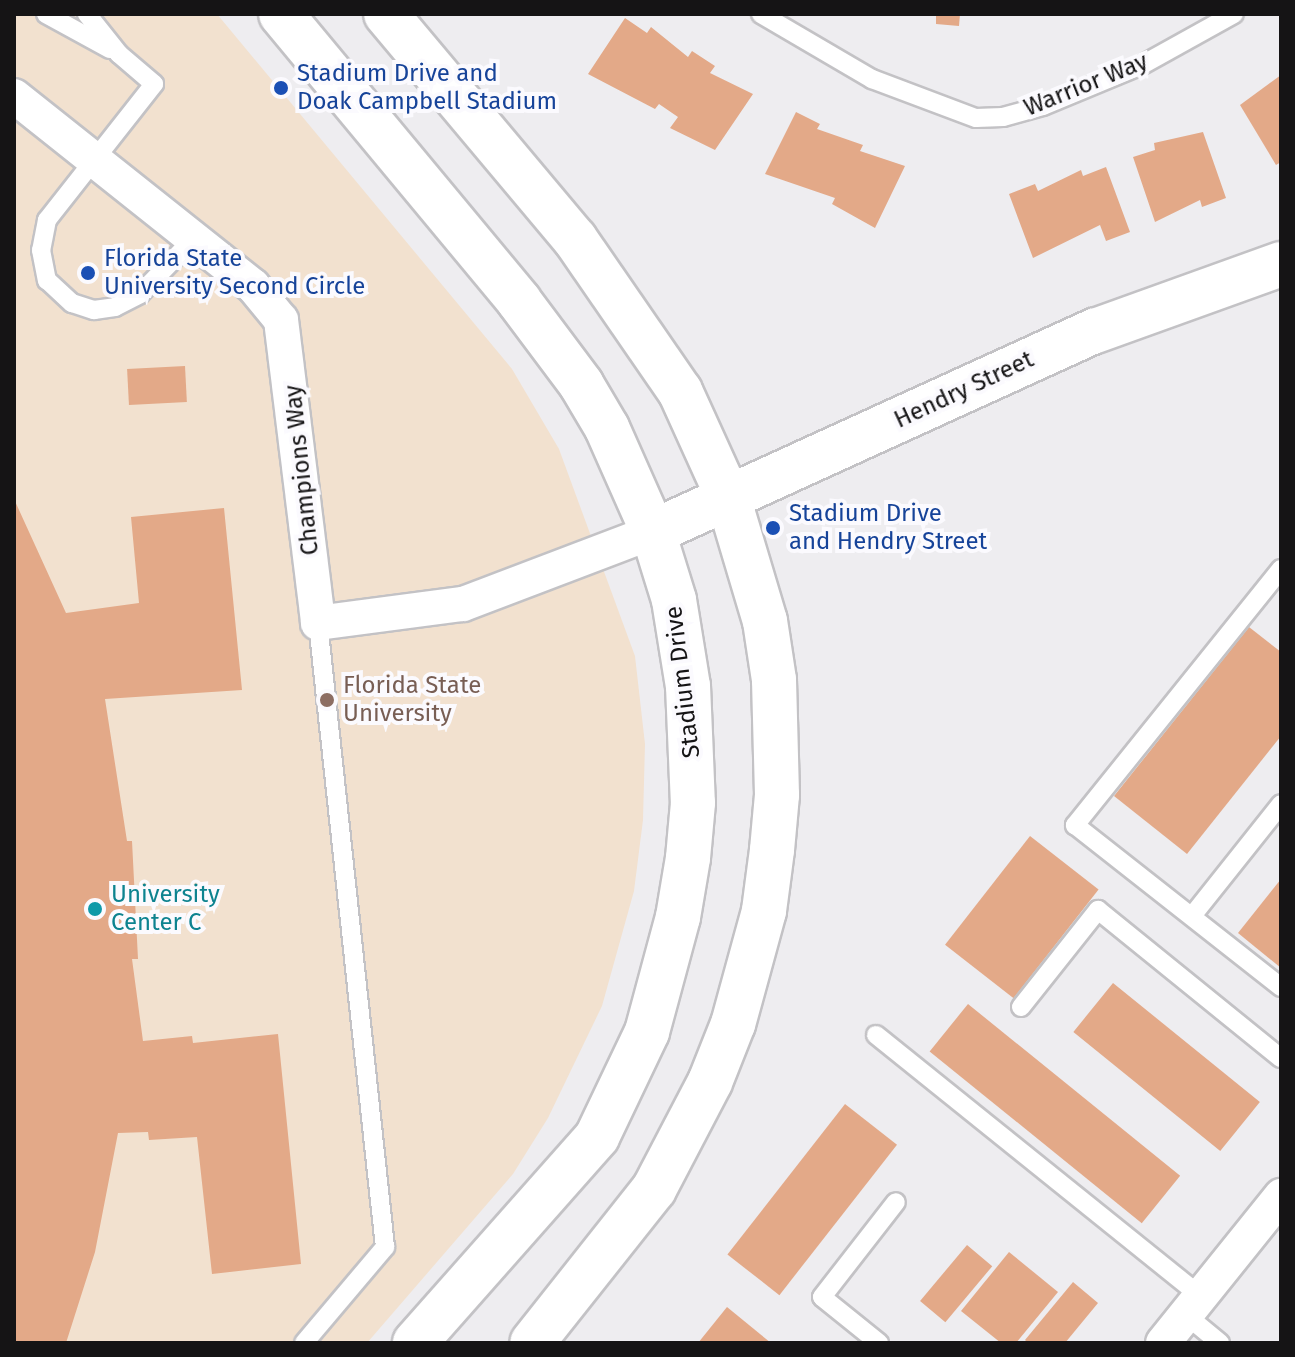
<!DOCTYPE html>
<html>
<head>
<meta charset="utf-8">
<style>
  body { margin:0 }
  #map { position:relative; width:1295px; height:1357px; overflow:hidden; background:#eeedf0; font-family:"Fira Sans",sans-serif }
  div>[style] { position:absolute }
  .education>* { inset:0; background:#f2e1cf }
  .building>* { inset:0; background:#e3a988; transform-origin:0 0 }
  .roads { filter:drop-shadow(2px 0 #c3c2c5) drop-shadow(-2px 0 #c3c2c5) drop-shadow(0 2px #c3c2c5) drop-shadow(0 -2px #c3c2c5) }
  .lane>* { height:18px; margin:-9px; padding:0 9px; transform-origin:9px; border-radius:9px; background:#fff }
  .street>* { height:34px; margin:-17px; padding:0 17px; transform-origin:17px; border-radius:17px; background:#fff }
  .secondary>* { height:44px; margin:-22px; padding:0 22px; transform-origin:22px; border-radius:22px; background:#fff }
  .dots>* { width:22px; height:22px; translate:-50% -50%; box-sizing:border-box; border:4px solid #fbfafe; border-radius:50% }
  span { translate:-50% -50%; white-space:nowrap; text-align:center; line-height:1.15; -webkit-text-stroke:8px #fbfafe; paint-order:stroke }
  .transit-label { font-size:24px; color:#164399 }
  .left { translate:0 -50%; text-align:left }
  .street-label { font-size:24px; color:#151415 }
  .education-label { font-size:24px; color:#785e54 }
  .culture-label { font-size:24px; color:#0d838f }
  .frame { position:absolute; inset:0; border:16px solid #151415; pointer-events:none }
</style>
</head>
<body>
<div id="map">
  <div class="education">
    <div style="clip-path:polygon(14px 14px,217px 14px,512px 369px,559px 449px,635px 656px,645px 744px,643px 820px,634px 891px,602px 1006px,548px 1118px,513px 1174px,367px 1343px,14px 1343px)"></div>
  </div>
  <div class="building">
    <div style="clip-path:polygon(936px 14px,960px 14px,959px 26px,936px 24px)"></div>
    <div style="clip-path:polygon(625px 18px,647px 33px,651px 27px,688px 57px,692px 51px,715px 66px,710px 73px,753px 94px,715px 150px,670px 128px,678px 117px,659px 104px,655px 109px,588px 74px)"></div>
    <div style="clip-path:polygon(1281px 75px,1281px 162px,1276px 165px,1240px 105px)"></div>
    <div style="clip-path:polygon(796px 112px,820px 124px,817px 129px,863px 145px,860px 151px,905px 166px,875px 228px,832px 204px,835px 198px,765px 174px)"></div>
    <div style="clip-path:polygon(1203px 132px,1226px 198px,1202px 207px,1200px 200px,1155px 222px,1133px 157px,1155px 150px,1154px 143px)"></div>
    <div style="clip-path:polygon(1106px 167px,1130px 232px,1106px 241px,1100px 225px,1033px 258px,1009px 194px,1035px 184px,1038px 191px,1081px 170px,1083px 176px)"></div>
    <div style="left:185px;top:366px;width:36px;height:58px;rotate:87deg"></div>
    <div style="clip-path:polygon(14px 499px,66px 613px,139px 603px,131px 517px,224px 508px,242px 690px,105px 699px,127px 841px,132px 841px,138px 959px,132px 959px,143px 1041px,192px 1036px,193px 1043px,278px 1034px,301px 1264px,212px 1274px,197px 1137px,149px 1140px,148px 1132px,118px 1133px,95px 1252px,66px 1343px,14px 1343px)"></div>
    <div style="clip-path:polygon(1249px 627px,1281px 652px,1281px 736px,1187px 854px,1114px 796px)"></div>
    <div style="left:1030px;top:836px;width:87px;height:138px;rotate:38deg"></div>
    <div style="clip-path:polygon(1281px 879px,1281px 968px,1238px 933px)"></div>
    <div style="left:1113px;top:983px;width:189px;height:63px;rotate:39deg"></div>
    <div style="left:968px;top:1004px;width:273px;height:61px;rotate:39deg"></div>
    <div style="left:845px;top:1104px;width:66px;height:191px;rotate:38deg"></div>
    <div style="left:967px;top:1245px;width:33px;height:73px;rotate:40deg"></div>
    <div style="clip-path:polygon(1009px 1252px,1058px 1292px,1016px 1343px,1001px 1343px,961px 1311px)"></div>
    <div style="clip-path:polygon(1073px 1282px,1098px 1303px,1065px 1343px,1028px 1343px,1025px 1340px)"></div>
    <div style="clip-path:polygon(727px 1307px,771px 1343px,698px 1343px)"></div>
  </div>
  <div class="roads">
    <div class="lane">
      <div style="left:46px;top:14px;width:73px;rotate:28.7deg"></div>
      <div style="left:87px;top:14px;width:51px;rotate:51.3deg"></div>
      <div style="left:119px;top:54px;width:46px;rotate:40.6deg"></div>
      <div style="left:154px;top:84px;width:173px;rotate:128.2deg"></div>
      <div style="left:47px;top:220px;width:31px;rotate:101deg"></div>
      <div style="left:41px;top:250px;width:31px;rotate:79deg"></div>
      <div style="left:47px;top:280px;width:34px;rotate:43deg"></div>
      <div style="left:72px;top:303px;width:23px;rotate:18deg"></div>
      <div style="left:94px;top:310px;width:21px;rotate:-8deg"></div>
      <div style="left:115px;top:307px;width:28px;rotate:-27deg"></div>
      <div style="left:140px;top:294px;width:78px;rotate:-46deg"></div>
      <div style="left:761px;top:14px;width:129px;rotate:30.4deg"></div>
      <div style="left:872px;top:79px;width:111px;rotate:20.6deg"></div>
      <div style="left:976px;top:118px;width:27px;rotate:-2deg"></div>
      <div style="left:1003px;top:117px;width:41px;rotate:-15.4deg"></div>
      <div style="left:1043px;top:106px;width:107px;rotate:-22.5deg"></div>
      <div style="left:1142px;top:65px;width:105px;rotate:-29deg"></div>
      <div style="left:1281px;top:569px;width:329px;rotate:128.8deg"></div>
      <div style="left:1075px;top:825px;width:262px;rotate:38.2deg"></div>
      <div style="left:1192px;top:916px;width:143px;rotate:-51.5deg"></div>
      <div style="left:1021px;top:1007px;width:124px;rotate:-51.6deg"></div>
      <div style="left:1098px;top:910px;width:235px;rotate:39deg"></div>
      <div style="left:876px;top:1035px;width:417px;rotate:38.8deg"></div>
      <div style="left:1186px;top:1315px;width:44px;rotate:39.5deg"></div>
      <div style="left:304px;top:1343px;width:126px;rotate:-49.8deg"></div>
      <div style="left:385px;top:1247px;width:628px;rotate:-96.13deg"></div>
      <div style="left:879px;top:1343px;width:73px;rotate:-141.1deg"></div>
      <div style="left:822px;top:1297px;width:120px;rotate:-52.1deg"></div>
    </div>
    <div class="street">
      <div style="left:14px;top:96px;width:305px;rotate:38.5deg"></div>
      <div style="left:253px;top:286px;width:44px;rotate:50.5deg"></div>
      <div style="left:281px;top:320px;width:305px;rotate:83deg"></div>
      <div style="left:318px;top:623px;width:146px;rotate:-7.5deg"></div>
      <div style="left:463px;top:604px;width:203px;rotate:-20.8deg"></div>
      <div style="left:1163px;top:1343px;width:189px;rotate:-51.2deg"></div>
    </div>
    <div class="secondary">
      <div style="left:281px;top:14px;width:373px;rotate:50.3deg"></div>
      <div style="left:519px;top:301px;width:104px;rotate:53.2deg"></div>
      <div style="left:581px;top:384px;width:51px;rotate:59.4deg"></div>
      <div style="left:607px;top:428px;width:114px;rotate:66.1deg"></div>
      <div style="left:653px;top:532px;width:71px;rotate:72.8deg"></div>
      <div style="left:674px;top:600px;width:87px;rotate:80.8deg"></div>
      <div style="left:688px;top:686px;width:117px;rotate:87.6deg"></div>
      <div style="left:693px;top:803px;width:55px;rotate:95.2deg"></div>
      <div style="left:688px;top:858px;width:60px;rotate:99.6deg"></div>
      <div style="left:678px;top:917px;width:119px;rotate:105.1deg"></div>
      <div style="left:647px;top:1032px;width:116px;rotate:115.5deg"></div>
      <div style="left:597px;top:1137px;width:275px;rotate:131.5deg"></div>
      <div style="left:386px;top:14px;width:294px;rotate:50deg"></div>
      <div style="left:575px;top:239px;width:185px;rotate:55.4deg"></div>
      <div style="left:680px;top:391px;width:116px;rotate:65.6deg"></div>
      <div style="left:728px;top:497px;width:129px;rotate:73.4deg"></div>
      <div style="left:765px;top:621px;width:60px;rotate:81.3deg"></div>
      <div style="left:774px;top:680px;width:115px;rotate:88.5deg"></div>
      <div style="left:777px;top:795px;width:55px;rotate:95.2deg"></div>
      <div style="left:772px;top:850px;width:62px;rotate:97.5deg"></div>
      <div style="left:764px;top:911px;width:117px;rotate:105.3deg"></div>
      <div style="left:733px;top:1024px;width:62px;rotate:111.6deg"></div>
      <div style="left:710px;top:1082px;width:121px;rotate:117.6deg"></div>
      <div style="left:654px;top:1189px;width:196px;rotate:128.4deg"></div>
      <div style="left:653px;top:532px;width:486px;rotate:-24.5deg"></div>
      <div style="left:1095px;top:331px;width:198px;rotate:-19.8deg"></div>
    </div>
  </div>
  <div class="dots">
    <div style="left:281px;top:88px;background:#1a4fb4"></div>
    <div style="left:88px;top:273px;background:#1a4fb4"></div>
    <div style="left:773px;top:528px;background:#1a4fb4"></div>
    <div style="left:327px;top:700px;background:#8d6e63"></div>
    <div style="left:95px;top:909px;background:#0f9aa8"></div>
  </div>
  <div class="transit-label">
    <span class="left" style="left:297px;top:88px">Stadium Drive and<br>Doak Campbell Stadium</span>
    <span class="left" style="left:104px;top:273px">Florida State<br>University Second Circle</span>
    <span class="left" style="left:789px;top:528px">Stadium Drive<br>and Hendry Street</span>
  </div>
  <div class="street-label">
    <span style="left:1086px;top:85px;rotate:-22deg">Warrior Way</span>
    <span style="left:964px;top:390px;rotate:-25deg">Hendry Street</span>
    <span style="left:302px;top:470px;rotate:-96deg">Champions Way</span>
    <span style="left:683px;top:682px;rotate:-97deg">Stadium Drive</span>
  </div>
  <div class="education-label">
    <span class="left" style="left:343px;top:700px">Florida State<br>University</span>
  </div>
  <div class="culture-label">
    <span class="left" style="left:111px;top:909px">University<br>Center C</span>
  </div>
  <div class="frame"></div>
</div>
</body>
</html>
